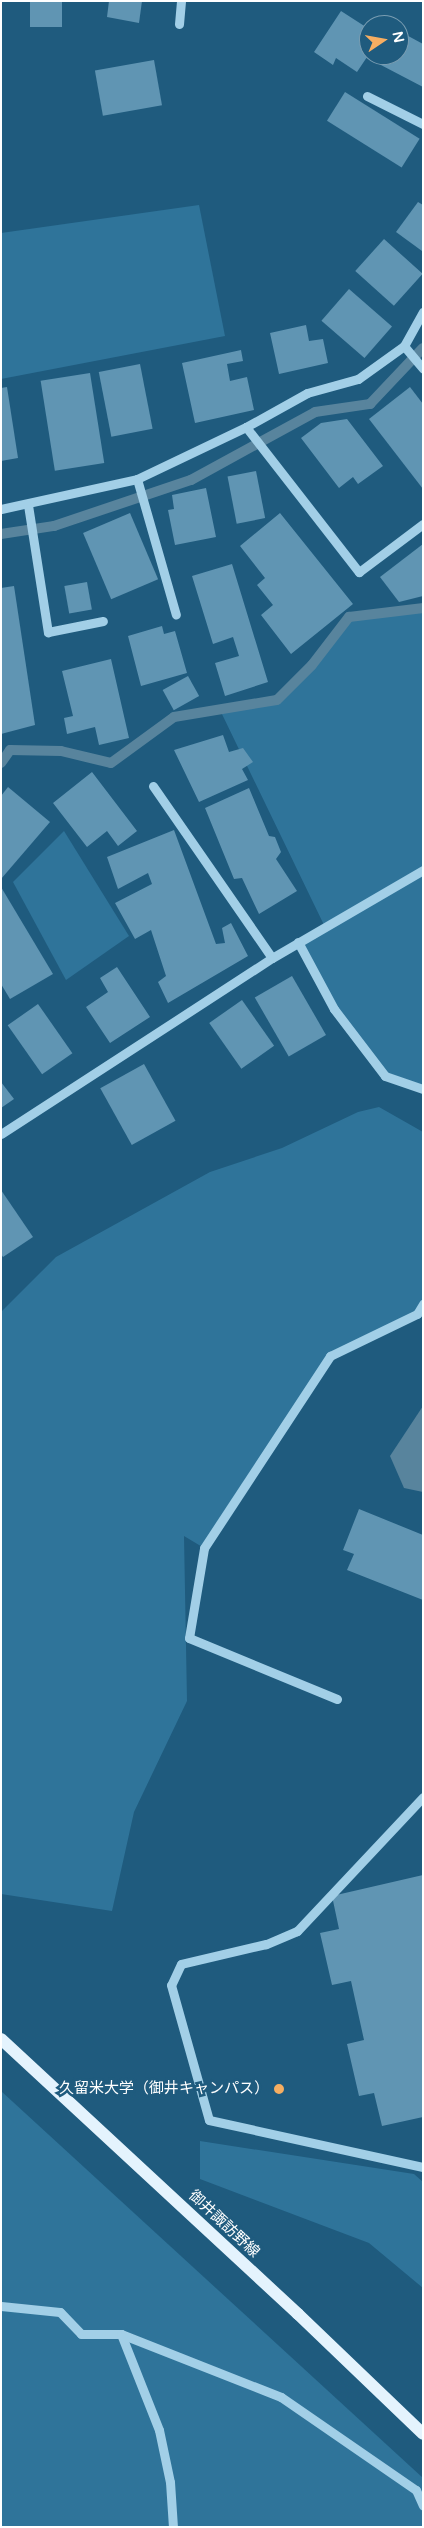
<!DOCTYPE html>
<html>
<head>
<meta charset="utf-8">
<style>
  body { margin:0 }
  #map { position:relative; width:424px; height:2528px; overflow:hidden; background:#1f5b7e; font-family:"Varela Round","Noto Sans JP",sans-serif }
  div>[style] { position:absolute }
  .green>* { inset:0; background:#2f749a }
  .water>* { inset:0; background:#58849d }
  .stream>* { height:10px; margin:-5px; padding:0 5px; transform-origin:5px; border-radius:5px; background:#58849d }
  .building>* { inset:0; background:#6095b3; transform-origin:0 0 }
  .minor>* { height:9px; margin:-4.5px; padding:0 4.5px; transform-origin:4.5px; border-radius:4.5px; background:#a2cfe7 }
  .major>* { height:12px; margin:-6px; padding:0 6px; transform-origin:6px; border-radius:6px; background:#e4f3fd }
  .dots>* { width:14px; height:14px; translate:-50% -50%; box-sizing:border-box; border:2px solid #1f5b7e; border-radius:50% }
  span { translate:-50% -50%; white-space:nowrap; text-align:center; line-height:1.15; -webkit-text-stroke:5px #1f5b7e; paint-order:stroke }
  .poi-label { font-size:15px; color:#fff }
  .right { translate:-100% -50%; text-align:right }
  .street-label { font-size:15px; color:#fff }
  .frame { position:absolute; inset:0; border:2px solid #fff; pointer-events:none }
  .north { position:absolute; left:359px; top:15px; width:50px; height:50px; box-sizing:border-box; background:#1f5b7e; border:1px solid #799db2; border-radius:50%; rotate:78deg; font-size:14px; font-weight:700; line-height:20px; text-align:center; color:#fff }
  .north::after { content:''; display:block; margin:auto; width:18px; height:22px; background:#f6ae62; clip-path:polygon(50% 0,100% 100%,50% 72%,0 100%) }
</style>
</head>
<body>
<div id="map">
  <div class="green">
    <div style="clip-path:polygon(199px 205px,225px 336px,1px 379px,1px 233px)"></div>
    <div style="clip-path:polygon(423px 608px,423px 1089px,385px 1076px,334px 1009px,298px 942px,324px 925px,220px 710px,277px 700px,312px 665px,349px 617px)"></div>
    <div style="clip-path:polygon(64px 831px,129px 936px,66px 980px,13px 882px)"></div>
    <div style="clip-path:polygon(379px 1107px,423px 1132px,423px 1304px,417px 1314px,330px 1356px,204px 1548px,184px 1536px,187px 1701px,134px 1812px,112px 1911px,1px 1894px,1px 1312px,56px 1257px,210px 1172px,282px 1148px,358px 1112px)"></div>
    <div style="clip-path:polygon(1px 2091px,423px 2478px,423px 2527px,1px 2527px)"></div>
    <div style="clip-path:polygon(200px 2141px,414px 2174px,423px 2182px,423px 2288px,369px 2243px,200px 2179px)"></div>
  </div>
  <div class="water">
    <div style="clip-path:polygon(423px 1406px,423px 1492px,404px 1488px,390px 1456px)"></div>
  </div>
  <div class="stream">
    <div style="left:1px;top:534px;width:54px;rotate:-8.6deg"></div>
    <div style="left:54px;top:526px;width:145px;rotate:-18.6deg"></div>
    <div style="left:191px;top:480px;width:141px;rotate:-28.7deg"></div>
    <div style="left:315px;top:412px;width:56px;rotate:-8.3deg"></div>
    <div style="left:370px;top:404px;width:77px;rotate:-46.6deg"></div>
    <div style="left:1px;top:763px;width:16px;rotate:-55deg"></div>
    <div style="left:10px;top:750px;width:51px;rotate:1.1deg"></div>
    <div style="left:61px;top:751px;width:51px;rotate:13.5deg"></div>
    <div style="left:111px;top:763px;width:78px;rotate:-36.1deg"></div>
    <div style="left:174px;top:717px;width:104px;rotate:-9.4deg"></div>
    <div style="left:277px;top:700px;width:49px;rotate:-45deg"></div>
    <div style="left:312px;top:665px;width:61px;rotate:-52.4deg"></div>
    <div style="left:349px;top:617px;width:75px;rotate:-6.9deg"></div>
  </div>
  <div class="building">
    <div style="left:30px;top:1px;width:32px;height:26px"></div>
    <div style="clip-path:polygon(109px 1px,142px 1px,139px 23px,107px 17px)"></div>
    <div style="clip-path:polygon(341px 11px,369px 29px,369px 54px,357px 72px,336px 58px,333px 65px,314px 52px)"></div>
    <div style="clip-path:polygon(399px 31px,423px 44px,423px 87px,379px 64px,384px 55px,399px 55px)"></div>
    <div style="left:154px;top:60px;width:46px;height:60px;rotate:80deg"></div>
    <div style="left:345px;top:92px;width:88px;height:34px;rotate:32deg"></div>
    <div style="clip-path:polygon(418px 202px,423px 205px,422px 251px,396px 232px)"></div>
    <div style="left:384px;top:239px;width:52px;height:43px;rotate:42deg"></div>
    <div style="left:349px;top:289px;width:57px;height:42px;rotate:41deg"></div>
    <div style="clip-path:polygon(306px 325px,309px 341px,323px 339px,328px 363px,279px 374px,270px 333px)"></div>
    <div style="clip-path:polygon(241px 350px,243px 361px,227px 364px,230px 381px,247px 377px,254px 410px,195px 423px,182px 363px)"></div>
    <div style="left:140px;top:364px;width:66px;height:42px;rotate:79deg"></div>
    <div style="left:90px;top:373px;width:91px;height:50px;rotate:81deg"></div>
    <div style="clip-path:polygon(7px 387px,18px 458px,1px 461px,1px 388px)"></div>
    <div style="clip-path:polygon(410px 387px,423px 404px,423px 489px,369px 419px)"></div>
    <div style="clip-path:polygon(347px 419px,383px 466px,358px 484px,353px 477px,339px 488px,301px 438px,321px 423px)"></div>
    <div style="left:256px;top:471px;width:48px;height:29px;rotate:79deg"></div>
    <div style="clip-path:polygon(206px 488px,216px 537px,175px 545px,168px 510px,174px 509px,172px 495px)"></div>
    <div style="left:130px;top:513px;width:72px;height:51px;rotate:67deg"></div>
    <div style="clip-path:polygon(280px 513px,353px 604px,291px 654px,261px 615px,273px 605px,257px 585px,265px 578px,240px 546px)"></div>
    <div style="clip-path:polygon(423px 544px,423px 596px,399px 602px,380px 577px)"></div>
    <div style="clip-path:polygon(232px 564px,268px 682px,225px 696px,215px 663px,239px 656px,233px 637px,213px 644px,192px 576px)"></div>
    <div style="left:87px;top:582px;width:28px;height:23px;rotate:80deg"></div>
    <div style="clip-path:polygon(14px 586px,35px 725px,1px 734px,1px 588px)"></div>
    <div style="clip-path:polygon(162px 626px,164px 634px,175px 631px,187px 673px,141px 686px,128px 636px)"></div>
    <div style="clip-path:polygon(111px 659px,129px 738px,99px 745px,95px 727px,67px 734px,64px 718px,73px 716px,62px 671px)"></div>
    <div style="left:188px;top:676px;width:23px;height:29px;rotate:61deg"></div>
    <div style="clip-path:polygon(223px 735px,229px 752px,243px 748px,253px 762px,242px 769px,248px 780px,199px 802px,174px 750px)"></div>
    <div style="clip-path:polygon(92px 772px,137px 831px,118px 846px,107px 831px,87px 847px,53px 803px)"></div>
    <div style="clip-path:polygon(8px 787px,50px 822px,1px 879px,1px 796px)"></div>
    <div style="clip-path:polygon(249px 788px,269px 836px,275px 837px,281px 852px,276px 859px,297px 891px,259px 914px,242px 878px,234px 879px,205px 808px)"></div>
    <div style="clip-path:polygon(174px 830px,216px 944px,225px 943px,222px 928px,231px 923px,248px 956px,168px 1003px,158px 982px,166px 976px,151px 930px,135px 939px,115px 903px,152px 884px,148px 873px,118px 889px,107px 857px)"></div>
    <div style="clip-path:polygon(1px 887px,53px 974px,10px 999px,1px 984px)"></div>
    <div style="clip-path:polygon(117px 967px,150px 1017px,110px 1043px,86px 1007px,108px 992px,100px 978px)"></div>
    <div style="left:292px;top:976px;width:68px;height:43px;rotate:60deg"></div>
    <div style="left:242px;top:1000px;width:56px;height:40px;rotate:55deg"></div>
    <div style="left:38px;top:1004px;width:60px;height:37px;rotate:55deg"></div>
    <div style="left:144px;top:1064px;width:65px;height:50px;rotate:61deg"></div>
    <div style="clip-path:polygon(1px 1082px,14px 1099px,1px 1108px)"></div>
    <div style="clip-path:polygon(1px 1190px,33px 1237px,3px 1257px,1px 1254px)"></div>
    <div style="clip-path:polygon(359px 1509px,423px 1535px,423px 1600px,347px 1570px,354px 1554px,343px 1550px)"></div>
    <div style="clip-path:polygon(423px 1875px,423px 2117px,382px 2126px,374px 2093px,359px 2096px,347px 2044px,364px 2040px,351px 1981px,332px 1985px,320px 1933px,339px 1929px,332px 1896px)"></div>
  </div>
  <div class="minor">
    <div style="left:179px;top:24px;width:23px;rotate:-85deg"></div>
    <div style="left:367px;top:96px;width:63px;rotate:26.6deg"></div>
    <div style="left:404px;top:346px;width:30px;rotate:50deg"></div>
    <div style="left:246px;top:427px;width:184px;rotate:52.1deg"></div>
    <div style="left:359px;top:572px;width:80px;rotate:-36.9deg"></div>
    <div style="left:137px;top:479px;width:141px;rotate:74deg"></div>
    <div style="left:28px;top:505px;width:129px;rotate:81.1deg"></div>
    <div style="left:48px;top:632px;width:56px;rotate:-11.3deg"></div>
    <div style="left:1px;top:509px;width:139px;rotate:-12.4deg"></div>
    <div style="left:137px;top:479px;width:121px;rotate:-25.5deg"></div>
    <div style="left:246px;top:427px;width:70px;rotate:-29.1deg"></div>
    <div style="left:307px;top:393px;width:53px;rotate:-15.4deg"></div>
    <div style="left:358px;top:379px;width:57px;rotate:-35.7deg"></div>
    <div style="left:404px;top:346px;width:39px;rotate:-61deg"></div>
    <div style="left:153px;top:786px;width:209px;rotate:55.3deg"></div>
    <div style="left:298px;top:942px;width:76px;rotate:61.8deg"></div>
    <div style="left:334px;top:1009px;width:84px;rotate:52.7deg"></div>
    <div style="left:385px;top:1076px;width:40px;rotate:18.9deg"></div>
    <div style="left:1px;top:1134px;width:323px;rotate:-33deg"></div>
    <div style="left:272px;top:958px;width:175px;rotate:-30.2deg"></div>
    <div style="left:337px;top:1699px;width:160px;rotate:-157.6deg"></div>
    <div style="left:189px;top:1638px;width:91px;rotate:-80.5deg"></div>
    <div style="left:204px;top:1548px;width:230px;rotate:-56.7deg"></div>
    <div style="left:330px;top:1356px;width:97px;rotate:-25.8deg"></div>
    <div style="left:417px;top:1314px;width:12px;rotate:-59deg"></div>
    <div style="left:423px;top:1797px;width:184px;rotate:133.2deg"></div>
    <div style="left:297px;top:1931px;width:34px;rotate:157deg"></div>
    <div style="left:266px;top:1944px;width:87px;rotate:166.8deg"></div>
    <div style="left:181px;top:1964px;width:23px;rotate:115deg"></div>
    <div style="left:171px;top:1985px;width:140px;rotate:74.3deg"></div>
    <div style="left:209px;top:2120px;width:219px;rotate:12.4deg"></div>
    <div style="left:1px;top:2306px;width:59px;rotate:5.8deg"></div>
    <div style="left:60px;top:2312px;width:30px;rotate:46deg"></div>
    <div style="left:81px;top:2334px;width:40px"></div>
    <div style="left:121px;top:2334px;width:172px;rotate:21.5deg"></div>
    <div style="left:281px;top:2397px;width:164px;rotate:34.6deg"></div>
    <div style="left:416px;top:2490px;width:17px;rotate:66deg"></div>
    <div style="left:121px;top:2334px;width:103px;rotate:68.4deg"></div>
    <div style="left:159px;top:2430px;width:53px;rotate:78.1deg"></div>
    <div style="left:170px;top:2482px;width:45px;rotate:86.2deg"></div>
  </div>
  <div class="major">
    <div style="left:1px;top:2039px;width:405px;rotate:42.8deg"></div>
    <div style="left:298px;top:2314px;width:173px;rotate:43.8deg"></div>
  </div>
  <div class="dots">
    <div style="left:279px;top:2089px;background:#f6ae62"></div>
  </div>
  <div class="poi-label">
    <span class="right" style="left:269px;top:2089px">久留米大学（御井キャンパス）</span>
  </div>
  <div class="street-label">
    <span style="left:224px;top:2224px;rotate:43deg">御井諏訪野線</span>
  </div>
  <div class="frame"></div>
  <div class="north">N</div>
</div>
</body>
</html>
